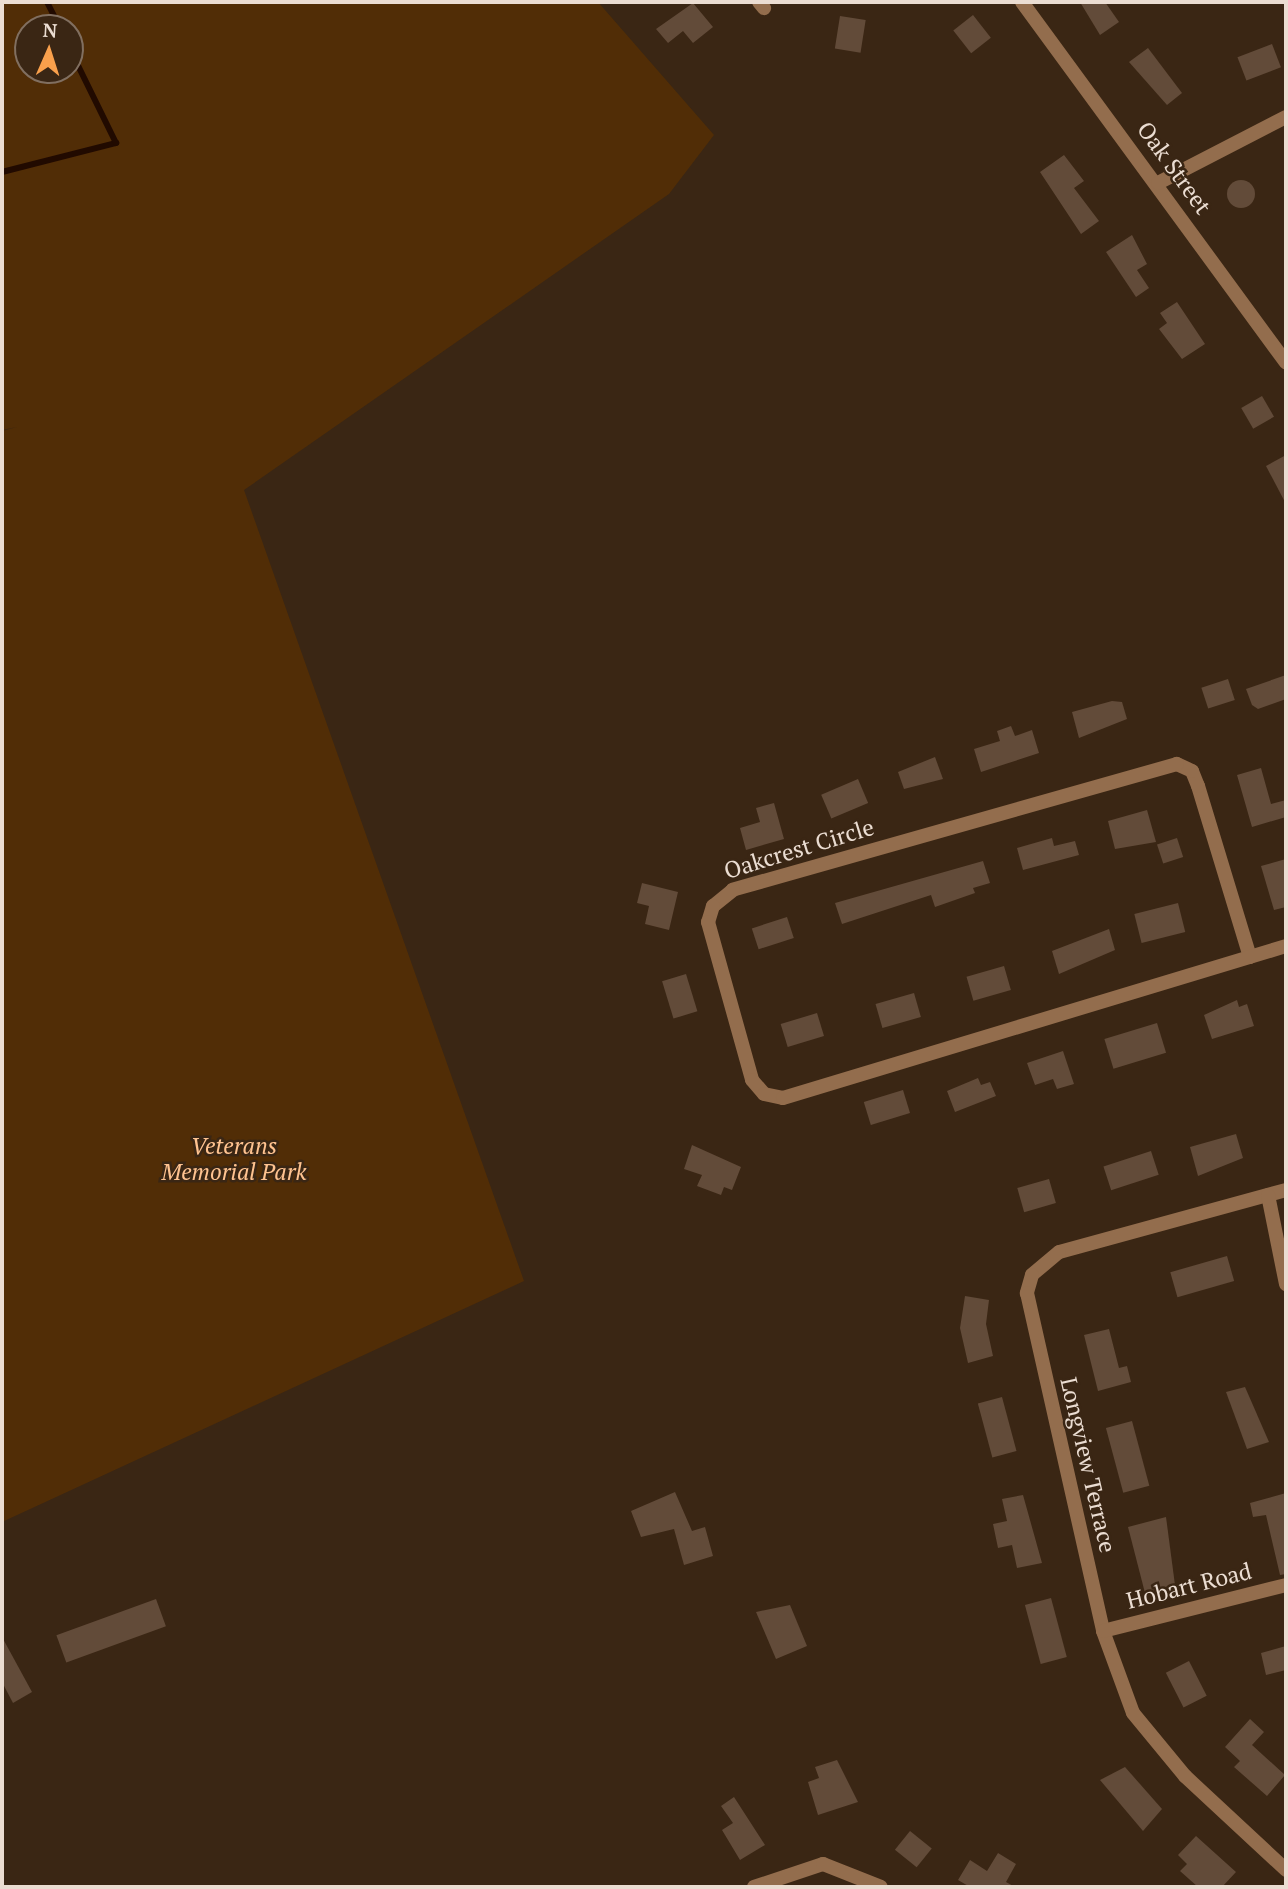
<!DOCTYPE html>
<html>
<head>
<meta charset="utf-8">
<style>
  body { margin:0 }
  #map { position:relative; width:1288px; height:1889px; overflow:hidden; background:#3a2614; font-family:"PT Serif",serif }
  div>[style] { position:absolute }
  .green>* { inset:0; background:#512d06 }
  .stream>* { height:6px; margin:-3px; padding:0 3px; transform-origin:3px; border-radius:3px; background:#210a00 }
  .building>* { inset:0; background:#624b39; transform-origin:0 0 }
  .round { border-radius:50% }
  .minor>* { height:14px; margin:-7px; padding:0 7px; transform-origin:7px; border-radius:7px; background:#936d4d }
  span { translate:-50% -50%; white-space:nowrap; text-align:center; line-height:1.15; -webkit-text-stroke:5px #3a2614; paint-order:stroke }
  .street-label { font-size:23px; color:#ebddd2 }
  .park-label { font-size:23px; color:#ffc390; font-style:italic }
  .frame { position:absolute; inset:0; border:4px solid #ebddd2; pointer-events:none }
  .north { position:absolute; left:14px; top:14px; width:70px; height:70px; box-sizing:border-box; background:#3a2614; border:2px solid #816f60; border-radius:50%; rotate:3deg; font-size:19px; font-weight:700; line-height:28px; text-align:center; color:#ebddd2 }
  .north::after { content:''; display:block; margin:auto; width:24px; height:32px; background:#f9a04c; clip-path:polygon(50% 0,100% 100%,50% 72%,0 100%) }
</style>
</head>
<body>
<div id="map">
  <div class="green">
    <div style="clip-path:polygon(evenodd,2px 2px,598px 2px,714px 135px,669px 194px,244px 490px,524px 1281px,2px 1522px,2px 431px,17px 427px,2px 430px,2px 2px,28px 28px,70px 28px,70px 70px,28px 70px,28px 28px)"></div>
  </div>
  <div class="stream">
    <div style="left:47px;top:2px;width:29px;rotate:63deg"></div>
    <div style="left:2px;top:172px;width:118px;rotate:-14.3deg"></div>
    <div style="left:116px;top:143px;width:105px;rotate:-116.1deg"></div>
  </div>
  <div class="building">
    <div style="clip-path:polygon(1080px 2px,1105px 2px,1119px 22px,1100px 35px)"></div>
    <div style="clip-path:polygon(693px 3px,713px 27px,693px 43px,683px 31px,668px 43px,656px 29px)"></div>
    <div style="left:973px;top:15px;width:29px;height:25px;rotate:52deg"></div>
    <div style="left:840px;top:16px;width:26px;height:33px;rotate:9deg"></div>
    <div style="left:1272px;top:44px;width:25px;height:37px;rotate:69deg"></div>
    <div style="clip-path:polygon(1148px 48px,1182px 93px,1167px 105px,1129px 62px)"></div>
    <div style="clip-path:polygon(1064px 155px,1084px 181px,1074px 188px,1099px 221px,1081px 234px,1040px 172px)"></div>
    <div class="round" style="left:1227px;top:180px;width:28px;height:28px"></div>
    <div style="clip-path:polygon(1132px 235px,1147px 264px,1137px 270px,1149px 288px,1136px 297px,1106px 252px)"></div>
    <div style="clip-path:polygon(1177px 302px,1205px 344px,1182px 359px,1159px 329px,1167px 323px,1160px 313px)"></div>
    <div style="left:1262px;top:396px;width:24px;height:24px;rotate:60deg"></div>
    <div style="clip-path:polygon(1286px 455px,1286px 504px,1266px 466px)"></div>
    <div style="clip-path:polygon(1286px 675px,1286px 699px,1258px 709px,1252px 705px,1246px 689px)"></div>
    <div style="left:1228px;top:679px;width:22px;height:28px;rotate:72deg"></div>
    <div style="clip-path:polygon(1112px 701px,1122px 702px,1127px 719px,1079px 738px,1072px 712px)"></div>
    <div style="clip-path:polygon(1011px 726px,1015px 736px,1032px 730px,1039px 753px,981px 772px,974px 749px,1000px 741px,997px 731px)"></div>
    <div style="clip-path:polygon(935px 757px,943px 779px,904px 789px,898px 772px)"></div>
    <div style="clip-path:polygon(1261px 768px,1271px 804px,1286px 800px,1286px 817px,1252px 827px,1237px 775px)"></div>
    <div style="left:858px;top:779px;width:26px;height:40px;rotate:67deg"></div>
    <div style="clip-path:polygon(774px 803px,784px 839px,746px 850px,740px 828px,760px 822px,756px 808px)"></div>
    <div style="clip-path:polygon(1147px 810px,1156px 842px,1115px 849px,1108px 821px)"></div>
    <div style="clip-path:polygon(1052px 838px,1054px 846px,1075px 841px,1079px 855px,1023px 870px,1017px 848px)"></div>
    <div style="left:1177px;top:838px;width:20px;height:21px;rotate:72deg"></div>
    <div style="clip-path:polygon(1286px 859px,1286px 907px,1274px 910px,1261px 866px)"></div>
    <div style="clip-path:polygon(983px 861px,990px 883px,973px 888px,975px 893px,935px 907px,931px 895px,842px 924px,835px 903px)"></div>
    <div style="clip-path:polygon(642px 883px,678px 892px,669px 930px,645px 924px,649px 906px,637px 903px)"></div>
    <div style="left:1178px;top:903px;width:30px;height:45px;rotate:76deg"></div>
    <div style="left:787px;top:917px;width:22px;height:37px;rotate:72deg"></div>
    <div style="clip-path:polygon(1109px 929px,1115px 950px,1059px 974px,1052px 951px)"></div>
    <div style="left:1004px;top:966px;width:25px;height:39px;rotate:74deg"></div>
    <div style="left:686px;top:974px;width:39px;height:25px;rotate:73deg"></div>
    <div style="left:914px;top:993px;width:25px;height:40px;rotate:74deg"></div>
    <div style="clip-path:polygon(1237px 1000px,1239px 1007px,1247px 1004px,1254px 1026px,1212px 1039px,1204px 1015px)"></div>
    <div style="left:817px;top:1013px;width:24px;height:38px;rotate:73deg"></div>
    <div style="left:1157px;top:1023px;width:31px;height:55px;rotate:73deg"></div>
    <div style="clip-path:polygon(1063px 1051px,1074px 1084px,1057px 1089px,1053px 1079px,1035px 1085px,1027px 1063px)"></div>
    <div style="clip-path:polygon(978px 1078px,981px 1085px,990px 1082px,996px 1096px,955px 1112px,947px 1091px)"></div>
    <div style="left:903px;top:1090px;width:24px;height:41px;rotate:73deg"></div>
    <div style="clip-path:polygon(1236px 1134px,1243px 1158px,1198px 1176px,1190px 1147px)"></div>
    <div style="clip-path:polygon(692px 1145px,741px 1167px,732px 1190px,724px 1187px,721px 1195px,697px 1186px,702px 1175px,684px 1169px)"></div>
    <div style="left:1151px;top:1151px;width:25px;height:50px;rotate:72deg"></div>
    <div style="left:1049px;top:1179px;width:25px;height:33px;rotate:74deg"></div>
    <div style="left:1227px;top:1256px;width:26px;height:59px;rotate:74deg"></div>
    <div style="clip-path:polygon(965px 1296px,989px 1300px,986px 1324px,993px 1356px,968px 1363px,960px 1328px)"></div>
    <div style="clip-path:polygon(1109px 1329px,1119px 1368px,1127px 1366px,1131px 1382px,1098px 1391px,1084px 1335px)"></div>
    <div style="clip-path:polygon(1245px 1387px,1269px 1442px,1247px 1449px,1226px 1392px)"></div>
    <div style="left:1002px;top:1397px;width:56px;height:25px;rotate:75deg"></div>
    <div style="left:1132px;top:1421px;width:67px;height:27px;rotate:75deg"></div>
    <div style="clip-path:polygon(675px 1492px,692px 1531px,705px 1527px,713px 1556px,684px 1565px,674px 1529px,641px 1537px,631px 1511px)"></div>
    <div style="clip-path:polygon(1286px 1493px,1286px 1574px,1280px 1575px,1266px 1515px,1253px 1517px,1250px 1503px)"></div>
    <div style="clip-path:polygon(1023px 1495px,1042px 1563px,1017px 1568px,1012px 1545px,998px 1548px,993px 1524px,1007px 1521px,1002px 1499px)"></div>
    <div style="clip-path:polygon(1166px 1517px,1175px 1585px,1145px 1593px,1128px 1527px)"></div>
    <div style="left:1051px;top:1598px;width:61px;height:27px;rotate:75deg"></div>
    <div style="left:156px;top:1599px;width:29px;height:106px;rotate:70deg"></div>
    <div style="clip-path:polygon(790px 1605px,807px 1646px,776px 1659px,756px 1612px)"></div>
    <div style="clip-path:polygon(2px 1637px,32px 1692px,13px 1703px,2px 1682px)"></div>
    <div style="clip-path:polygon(1286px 1646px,1286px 1670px,1266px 1675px,1261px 1653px)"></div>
    <div style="left:1189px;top:1661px;width:39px;height:26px;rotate:63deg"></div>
    <div style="clip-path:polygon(1250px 1719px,1264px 1732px,1252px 1745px,1285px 1775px,1267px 1796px,1234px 1767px,1240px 1761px,1225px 1747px)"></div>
    <div style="clip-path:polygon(837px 1760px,858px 1802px,818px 1815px,808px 1782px,819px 1778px,815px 1767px)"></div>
    <div style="clip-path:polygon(1125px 1767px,1162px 1809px,1143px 1831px,1100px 1780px)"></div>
    <div style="clip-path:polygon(734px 1797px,765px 1845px,740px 1860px,722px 1830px,733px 1823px,721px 1806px)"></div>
    <div style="left:910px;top:1831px;width:28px;height:24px;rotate:39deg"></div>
    <div style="clip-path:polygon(1196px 1836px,1236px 1872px,1222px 1887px,1198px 1887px,1180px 1871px,1187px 1864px,1178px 1855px)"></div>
    <div style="clip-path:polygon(998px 1853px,1016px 1864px,1006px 1882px,1015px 1887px,970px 1887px,958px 1880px,970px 1860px,987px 1871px)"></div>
  </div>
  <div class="minor">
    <div style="left:759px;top:2px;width:8px;rotate:50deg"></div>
    <div style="left:1022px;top:2px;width:447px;rotate:53.8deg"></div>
    <div style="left:1158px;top:183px;width:144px;rotate:-27.3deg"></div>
    <div style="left:1250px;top:957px;width:179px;rotate:-106.9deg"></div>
    <div style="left:1198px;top:786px;width:16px;rotate:-112deg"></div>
    <div style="left:1192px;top:771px;width:17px;rotate:-155deg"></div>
    <div style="left:1177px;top:764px;width:462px;rotate:164.2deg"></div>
    <div style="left:733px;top:890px;width:26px;rotate:141deg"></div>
    <div style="left:713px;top:906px;width:17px;rotate:107deg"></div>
    <div style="left:708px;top:922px;width:164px;rotate:74.4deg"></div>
    <div style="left:752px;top:1080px;width:18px;rotate:49deg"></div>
    <div style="left:764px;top:1094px;width:19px;rotate:12deg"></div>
    <div style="left:783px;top:1098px;width:525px;rotate:-16.81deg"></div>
    <div style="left:1286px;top:1190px;width:235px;rotate:164.7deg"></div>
    <div style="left:1059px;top:1252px;width:35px;rotate:140deg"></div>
    <div style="left:1032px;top:1275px;width:19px;rotate:106deg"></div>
    <div style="left:1027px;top:1293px;width:346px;rotate:77.3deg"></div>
    <div style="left:1103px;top:1631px;width:87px;rotate:69.9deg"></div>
    <div style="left:1133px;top:1713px;width:82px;rotate:50.5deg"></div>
    <div style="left:1185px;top:1776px;width:138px;rotate:42.9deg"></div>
    <div style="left:1268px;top:1195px;width:91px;rotate:78.6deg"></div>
    <div style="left:1103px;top:1631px;width:189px;rotate:-14.1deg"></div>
    <div style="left:754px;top:1887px;width:73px;rotate:-18.4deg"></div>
    <div style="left:823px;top:1864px;width:62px;rotate:21.6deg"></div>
  </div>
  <div class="street-label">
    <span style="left:1174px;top:168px;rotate:54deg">Oak Street</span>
    <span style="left:799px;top:849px;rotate:-17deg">Oakcrest Circle</span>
    <span style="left:1088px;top:1465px;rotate:77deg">Longview Terrace</span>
    <span style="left:1189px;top:1586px;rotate:-14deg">Hobart Road</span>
  </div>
  <div class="park-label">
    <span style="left:234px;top:1159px">Veterans<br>Memorial Park</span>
  </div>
  <div class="frame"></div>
  <div class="north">N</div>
</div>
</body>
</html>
